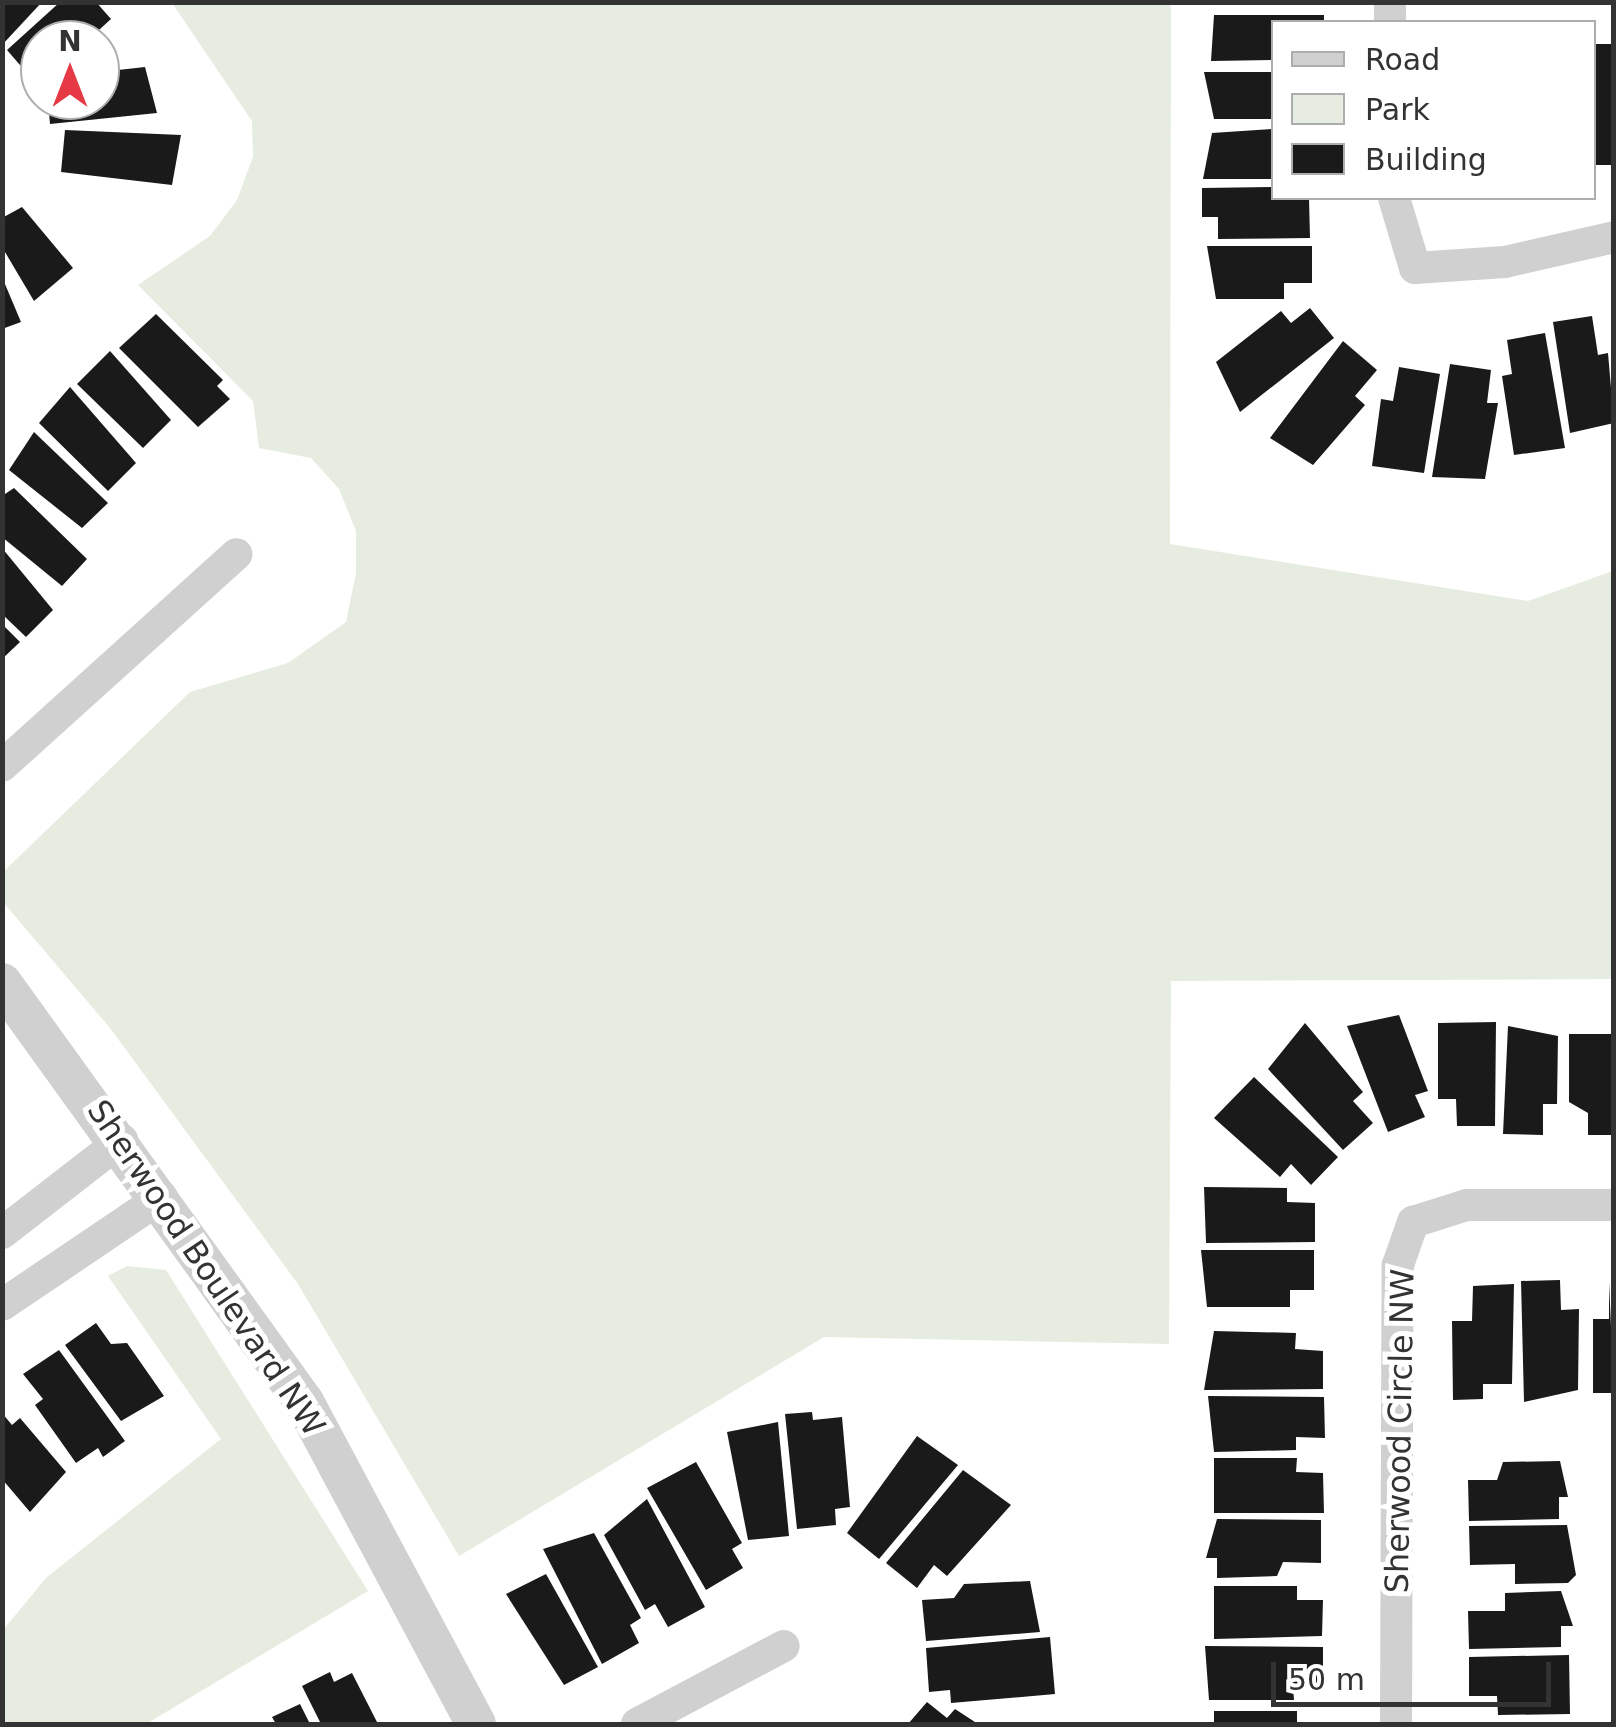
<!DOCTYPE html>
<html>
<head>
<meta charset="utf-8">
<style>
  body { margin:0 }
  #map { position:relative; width:1616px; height:1727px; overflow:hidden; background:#fff; font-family:"DejaVu Sans",sans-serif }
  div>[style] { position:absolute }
  .green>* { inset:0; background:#e6ecdf }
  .building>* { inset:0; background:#1a1a1a; transform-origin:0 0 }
  .minor>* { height:32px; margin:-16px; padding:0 16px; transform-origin:16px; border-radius:16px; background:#d0d0d0 }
  .tertiary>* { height:40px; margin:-20px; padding:0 20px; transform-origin:20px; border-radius:20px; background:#d0d0d0 }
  span { translate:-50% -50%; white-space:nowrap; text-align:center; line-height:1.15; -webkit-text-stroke:10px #fff; paint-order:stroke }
  .street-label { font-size:32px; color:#333 }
  .frame { position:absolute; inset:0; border:5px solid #333; pointer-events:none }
  .legend { position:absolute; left:1271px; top:20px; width:325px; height:180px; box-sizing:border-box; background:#fff; border:2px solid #adadad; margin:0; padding:12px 18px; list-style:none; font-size:30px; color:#333 }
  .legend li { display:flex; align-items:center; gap:20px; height:50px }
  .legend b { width:50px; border:2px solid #adadad }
  .north { position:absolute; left:20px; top:20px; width:100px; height:100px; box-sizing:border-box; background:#fff; border:2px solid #adadad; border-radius:50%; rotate:0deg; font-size:28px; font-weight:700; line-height:40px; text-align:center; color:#333 }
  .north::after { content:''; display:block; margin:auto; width:35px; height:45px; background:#e63946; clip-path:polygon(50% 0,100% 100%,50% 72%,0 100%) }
  .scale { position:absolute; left:1271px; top:1662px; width:280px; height:45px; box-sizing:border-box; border:5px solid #333; border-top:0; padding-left:12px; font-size:30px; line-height:35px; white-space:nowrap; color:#333; -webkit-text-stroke:8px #fff; paint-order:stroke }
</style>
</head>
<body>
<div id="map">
  <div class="green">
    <div style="clip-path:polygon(172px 3px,1171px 3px,1170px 544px,1528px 601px,1613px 571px,1613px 979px,1171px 981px,1169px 1344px,824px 1337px,459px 1556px,298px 1284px,110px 1028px,3px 902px,3px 872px,190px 692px,288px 663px,346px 622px,356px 573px,356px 531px,339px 489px,311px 458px,259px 448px,253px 401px,138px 285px,210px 236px,237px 200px,253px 157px,252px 121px)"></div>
    <div style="clip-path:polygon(127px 1266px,166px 1270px,368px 1591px,146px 1724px,3px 1724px,3px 1630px,47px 1577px,221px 1439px,108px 1276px)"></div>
  </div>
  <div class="building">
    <div style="clip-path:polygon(2px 2px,42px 2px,2px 45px)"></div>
    <div style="clip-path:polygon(60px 2px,96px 2px,111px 19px,88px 40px,40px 40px,32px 79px,7px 50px)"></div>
    <div style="clip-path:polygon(1214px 15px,1324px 15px,1324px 22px,1274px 22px,1274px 60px,1211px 61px)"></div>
    <div style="left:1596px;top:44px;width:18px;height:121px"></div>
    <div style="clip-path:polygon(145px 67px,157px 113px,50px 124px,48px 100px,100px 100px,100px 72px)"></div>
    <div style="clip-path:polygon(1204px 72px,1274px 72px,1274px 119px,1214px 119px)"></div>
    <div style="clip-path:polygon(1272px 129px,1274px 179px,1203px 179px,1212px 133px)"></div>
    <div style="clip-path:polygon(65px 130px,181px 135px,172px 185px,61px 172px)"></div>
    <div style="clip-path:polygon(1274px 187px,1274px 198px,1309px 198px,1310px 238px,1218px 239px,1218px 217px,1202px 217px,1202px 188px)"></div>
    <div style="clip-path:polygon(22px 207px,73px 268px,34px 301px,2px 247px,2px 218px)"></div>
    <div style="clip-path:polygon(1207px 246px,1312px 246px,1312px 283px,1284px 283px,1284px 299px,1216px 299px)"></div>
    <div style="clip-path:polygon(2px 277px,21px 322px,2px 329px)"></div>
    <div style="clip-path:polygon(1310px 308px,1334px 338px,1240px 412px,1216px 362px,1281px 311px,1291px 323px)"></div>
    <div style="clip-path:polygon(156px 314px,223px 380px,217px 386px,230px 399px,198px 427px,119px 348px)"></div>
    <div style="clip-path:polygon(1592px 316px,1598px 355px,1608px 353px,1614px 423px,1570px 433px,1553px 322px)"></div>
    <div style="clip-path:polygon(1545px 333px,1565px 448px,1514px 455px,1502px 376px,1512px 374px,1507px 340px)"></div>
    <div style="clip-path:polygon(1343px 341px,1377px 370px,1355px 396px,1365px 405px,1313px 465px,1270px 438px)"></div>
    <div style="clip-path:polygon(110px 351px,171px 420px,143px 448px,77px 384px)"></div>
    <div style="clip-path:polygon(1450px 364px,1491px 370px,1487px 403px,1498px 403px,1485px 479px,1432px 477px)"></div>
    <div style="clip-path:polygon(1399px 367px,1440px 374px,1424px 473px,1372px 466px,1381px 399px,1393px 401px)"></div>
    <div style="clip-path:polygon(70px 387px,136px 463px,108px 491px,39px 423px)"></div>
    <div style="clip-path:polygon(34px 432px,108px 503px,82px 528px,9px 470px)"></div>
    <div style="clip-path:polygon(14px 488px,87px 559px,62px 586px,2px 537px,2px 496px)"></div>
    <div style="clip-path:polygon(2px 548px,53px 610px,26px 637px,2px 614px)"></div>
    <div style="clip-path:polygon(2px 624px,20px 642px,2px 659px)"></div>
    <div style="clip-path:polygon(1399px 1015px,1428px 1091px,1415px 1095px,1425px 1117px,1388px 1132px,1347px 1026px)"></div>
    <div style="clip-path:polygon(1496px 1022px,1495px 1126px,1457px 1126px,1456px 1099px,1438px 1099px,1438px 1023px)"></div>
    <div style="clip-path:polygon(1305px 1023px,1363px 1092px,1353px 1101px,1373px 1123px,1343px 1150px,1268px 1069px)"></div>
    <div style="clip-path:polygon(1508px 1026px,1558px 1036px,1557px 1104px,1543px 1104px,1543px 1135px,1503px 1134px)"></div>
    <div style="clip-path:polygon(1569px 1034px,1614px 1034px,1614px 1135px,1588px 1135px,1588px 1113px,1569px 1102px)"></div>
    <div style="clip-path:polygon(1254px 1077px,1338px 1157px,1311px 1185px,1291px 1164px,1280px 1177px,1214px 1118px)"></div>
    <div style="clip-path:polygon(1204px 1187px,1287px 1188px,1287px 1202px,1315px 1203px,1315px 1242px,1206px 1243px)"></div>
    <div style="clip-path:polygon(1201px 1250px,1314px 1250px,1314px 1290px,1290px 1290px,1290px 1307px,1207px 1307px)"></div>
    <div style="clip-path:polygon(1560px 1280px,1561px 1310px,1579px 1309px,1578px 1390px,1524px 1402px,1521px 1281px)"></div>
    <div style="clip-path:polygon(1609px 1282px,1614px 1393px,1593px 1393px,1593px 1319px,1609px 1319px)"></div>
    <div style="clip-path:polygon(1514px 1284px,1512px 1384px,1483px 1384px,1483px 1399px,1453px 1400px,1452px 1321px,1472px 1321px,1473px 1286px)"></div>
    <div style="clip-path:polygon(96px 1323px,111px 1344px,127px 1343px,164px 1396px,121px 1421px,65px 1345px)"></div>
    <div style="clip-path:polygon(1214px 1331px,1296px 1333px,1295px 1349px,1323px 1351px,1323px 1389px,1204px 1390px)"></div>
    <div style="clip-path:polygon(59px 1350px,125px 1441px,103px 1457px,98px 1448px,76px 1463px,35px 1405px,43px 1399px,23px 1374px)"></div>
    <div style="clip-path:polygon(1208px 1396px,1324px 1397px,1325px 1438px,1296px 1437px,1296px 1450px,1214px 1452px)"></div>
    <div style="clip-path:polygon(812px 1412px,813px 1420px,842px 1417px,850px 1507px,835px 1509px,836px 1525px,797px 1529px,785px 1414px)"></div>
    <div style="clip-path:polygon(2px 1413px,12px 1425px,20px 1418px,66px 1472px,30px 1512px,2px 1479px)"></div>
    <div style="clip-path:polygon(778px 1422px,789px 1536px,748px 1540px,727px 1432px)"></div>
    <div style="clip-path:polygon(917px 1436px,958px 1465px,879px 1559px,847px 1533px)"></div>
    <div style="clip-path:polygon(1214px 1458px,1297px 1458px,1296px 1472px,1323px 1473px,1324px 1513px,1214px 1513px)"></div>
    <div style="clip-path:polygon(1560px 1461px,1568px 1497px,1559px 1497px,1559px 1519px,1469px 1521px,1468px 1480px,1497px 1480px,1503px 1462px)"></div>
    <div style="clip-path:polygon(696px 1462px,742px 1543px,732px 1549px,743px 1568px,706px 1590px,647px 1488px)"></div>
    <div style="clip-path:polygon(963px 1470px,1011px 1505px,947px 1576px,934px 1565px,917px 1588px,886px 1563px)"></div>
    <div style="clip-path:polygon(647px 1499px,705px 1607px,668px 1627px,655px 1604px,645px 1610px,604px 1535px)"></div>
    <div style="clip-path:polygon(1217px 1519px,1321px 1520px,1321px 1563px,1283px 1562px,1277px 1576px,1217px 1578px,1217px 1558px,1206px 1558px)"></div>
    <div style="clip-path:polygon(1567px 1525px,1576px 1575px,1568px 1583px,1515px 1584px,1515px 1564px,1470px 1565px,1469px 1526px)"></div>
    <div style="clip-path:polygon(594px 1533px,641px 1618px,630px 1625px,639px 1643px,602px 1664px,543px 1549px)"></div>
    <div style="clip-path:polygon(546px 1574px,598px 1667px,564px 1685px,506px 1594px)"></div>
    <div style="clip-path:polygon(1030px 1581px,1040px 1632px,926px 1641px,922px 1600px,954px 1598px,964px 1584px)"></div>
    <div style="clip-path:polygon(1214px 1586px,1297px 1586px,1297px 1600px,1323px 1600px,1322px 1636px,1214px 1639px)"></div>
    <div style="clip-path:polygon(1561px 1591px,1573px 1626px,1561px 1626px,1561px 1647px,1469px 1649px,1468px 1611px,1505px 1611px,1505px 1593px)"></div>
    <div style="clip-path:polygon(1050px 1637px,1055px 1694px,951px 1703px,950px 1690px,929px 1692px,926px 1648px)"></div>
    <div style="clip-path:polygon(1205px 1646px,1323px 1647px,1323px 1686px,1293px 1687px,1294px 1700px,1209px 1700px)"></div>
    <div style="clip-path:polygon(1569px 1655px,1570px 1714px,1498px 1715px,1497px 1696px,1469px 1696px,1469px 1657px)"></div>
    <div style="clip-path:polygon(330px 1672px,334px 1682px,352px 1673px,378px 1724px,321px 1724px,302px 1686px)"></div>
    <div style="clip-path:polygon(927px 1702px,947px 1718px,955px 1709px,978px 1724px,908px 1724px)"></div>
    <div style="clip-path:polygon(300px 1704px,310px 1724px,276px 1724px,272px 1717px)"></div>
    <div style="left:1214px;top:1711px;width:83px;height:13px"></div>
  </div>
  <div class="minor">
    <div style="left:1390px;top:2px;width:20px;rotate:90deg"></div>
    <div style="left:1394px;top:198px;width:73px;rotate:73.3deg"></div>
    <div style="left:1415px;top:268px;width:90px;rotate:-3.8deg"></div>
    <div style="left:1505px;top:262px;width:112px;rotate:-12.9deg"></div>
    <div style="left:2px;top:766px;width:316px;rotate:-42.1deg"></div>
    <div style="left:2px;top:1233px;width:152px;rotate:-37.8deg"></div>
    <div style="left:2px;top:1305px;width:193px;rotate:-34deg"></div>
    <div style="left:637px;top:1724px;width:166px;rotate:-28deg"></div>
    <div style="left:1396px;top:1724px;width:459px;rotate:-89.8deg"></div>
    <div style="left:1398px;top:1265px;width:46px;rotate:-70.8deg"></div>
    <div style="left:1413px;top:1222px;width:57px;rotate:-17.5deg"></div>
    <div style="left:1467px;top:1205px;width:147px"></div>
  </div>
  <div class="tertiary">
    <div style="left:2px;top:983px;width:516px;rotate:54.22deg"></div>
    <div style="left:304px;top:1402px;width:365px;rotate:61.9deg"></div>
  </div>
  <div class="street-label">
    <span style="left:206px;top:1268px;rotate:56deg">Sherwood Boulevard NW</span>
    <span style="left:1400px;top:1431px;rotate:-89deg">Sherwood Circle NW</span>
  </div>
  <div class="frame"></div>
  <ul class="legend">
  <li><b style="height:12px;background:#d0d0d0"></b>Road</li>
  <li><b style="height:28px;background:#e6ecdf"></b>Park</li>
  <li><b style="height:28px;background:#1a1a1a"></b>Building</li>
  </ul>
  <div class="north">N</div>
  <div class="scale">50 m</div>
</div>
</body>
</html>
